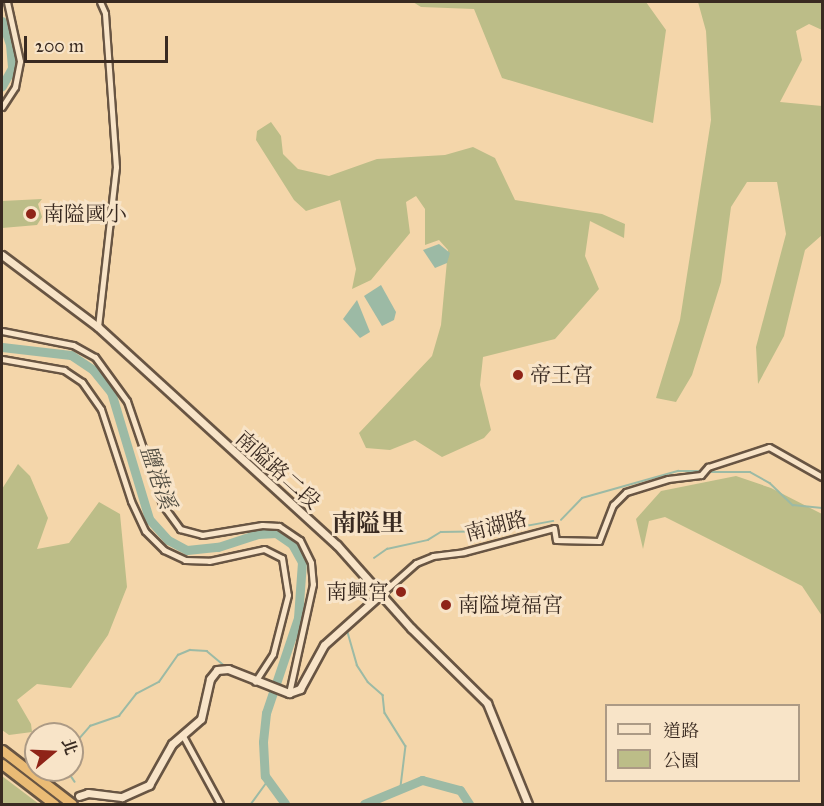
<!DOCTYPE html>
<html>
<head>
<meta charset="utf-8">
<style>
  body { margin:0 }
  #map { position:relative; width:824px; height:806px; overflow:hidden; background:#f4d6aa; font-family:"IM FELL Great Primer","Noto Serif TC",serif }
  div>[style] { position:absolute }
  .green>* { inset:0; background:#bcbd88 }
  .water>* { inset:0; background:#9cbaa5 }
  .stream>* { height:1.5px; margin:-0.75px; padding:0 0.75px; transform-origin:0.75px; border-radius:0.75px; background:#9cbaa5 }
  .river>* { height:9px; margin:-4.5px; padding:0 4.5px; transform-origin:4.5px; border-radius:4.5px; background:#9cbaa5 }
  .roads { filter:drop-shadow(2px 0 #685543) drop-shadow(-2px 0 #685543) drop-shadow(0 2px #685543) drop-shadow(0 -2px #685543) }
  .street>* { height:5px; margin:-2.5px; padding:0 2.5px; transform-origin:2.5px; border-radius:2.5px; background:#f8e4c8 }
  .secondary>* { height:7px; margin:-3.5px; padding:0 3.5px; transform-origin:3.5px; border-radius:3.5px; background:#f8e4c8 }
  .highway>* { height:9px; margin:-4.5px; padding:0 4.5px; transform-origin:4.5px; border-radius:4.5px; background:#eabb75 }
  .dots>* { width:16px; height:16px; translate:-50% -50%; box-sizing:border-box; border:3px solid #f8e4c8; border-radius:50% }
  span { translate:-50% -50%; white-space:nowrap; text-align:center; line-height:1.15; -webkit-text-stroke:6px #f8e4c8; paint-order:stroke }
  .poi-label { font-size:21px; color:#392a21 }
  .left { translate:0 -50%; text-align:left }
  .right { translate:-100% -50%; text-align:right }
  .street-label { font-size:21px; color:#392a21 }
  .water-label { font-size:22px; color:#524e42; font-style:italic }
  .quarter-label { font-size:24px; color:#392a21; font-weight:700 }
  .frame { position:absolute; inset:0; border:3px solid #392a21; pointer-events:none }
  .legend { position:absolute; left:605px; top:704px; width:195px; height:78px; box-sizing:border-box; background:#f8e4c8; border:2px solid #ac9a85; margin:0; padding:8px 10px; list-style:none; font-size:18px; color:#392a21 }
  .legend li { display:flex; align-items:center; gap:12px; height:30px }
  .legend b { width:30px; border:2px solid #ac9a85 }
  .north { position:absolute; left:24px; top:722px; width:60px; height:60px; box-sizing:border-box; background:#f8e4c8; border:2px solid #ac9a85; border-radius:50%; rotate:71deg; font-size:16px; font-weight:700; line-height:24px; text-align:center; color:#392a21 }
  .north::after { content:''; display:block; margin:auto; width:21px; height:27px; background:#8f2418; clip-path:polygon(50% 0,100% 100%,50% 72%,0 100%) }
  .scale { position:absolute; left:24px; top:36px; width:144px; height:27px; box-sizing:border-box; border:3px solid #392a21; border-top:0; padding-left:8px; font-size:18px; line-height:21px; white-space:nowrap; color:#392a21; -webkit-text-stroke:4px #f8e4c8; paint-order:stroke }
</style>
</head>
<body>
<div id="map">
  <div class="green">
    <div style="clip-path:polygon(413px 2px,646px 2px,666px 30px,653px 123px,502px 78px,474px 9px,421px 7px)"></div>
    <div style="clip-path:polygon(698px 2px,822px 2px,822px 30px,809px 24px,796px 31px,802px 60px,780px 102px,822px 106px,822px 235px,805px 250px,784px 336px,758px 384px,756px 347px,786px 234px,777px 182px,747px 182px,731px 207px,721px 282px,692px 375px,676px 402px,656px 398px,680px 320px,711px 120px,706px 31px)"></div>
    <div style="clip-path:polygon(271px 122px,281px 136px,283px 154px,298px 169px,329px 176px,377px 159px,445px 155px,473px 147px,495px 158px,515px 200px,602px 214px,625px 224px,624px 238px,590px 221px,585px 256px,599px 289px,555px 339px,483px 357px,480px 385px,491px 430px,484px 438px,442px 457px,415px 440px,390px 450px,366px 448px,359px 433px,432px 356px,441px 325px,448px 250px,439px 240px,425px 245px,425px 209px,416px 196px,406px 202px,410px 233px,371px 280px,352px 289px,356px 269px,340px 200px,306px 211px,294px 200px,256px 140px,257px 131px)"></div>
    <div style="clip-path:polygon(42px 199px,38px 204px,42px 217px,37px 225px,2px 228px,2px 201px)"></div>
    <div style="clip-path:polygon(18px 464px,30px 476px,48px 518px,37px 549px,69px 543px,99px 502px,120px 514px,127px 587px,108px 635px,71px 688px,37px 684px,17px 700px,31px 724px,32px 732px,9px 735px,2px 730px,2px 489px)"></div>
    <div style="clip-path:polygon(736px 476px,771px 488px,822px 514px,822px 616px,802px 586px,665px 517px,649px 521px,643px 549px,636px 519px,661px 491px)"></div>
    <div style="clip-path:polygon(2px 776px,39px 804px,2px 804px)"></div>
  </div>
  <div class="water">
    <div style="clip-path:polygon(439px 244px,450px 253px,447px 263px,435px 268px,423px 250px)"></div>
    <div style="clip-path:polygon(381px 285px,396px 312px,394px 320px,382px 326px,364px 296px)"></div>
    <div style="clip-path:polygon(357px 300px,370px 332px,360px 338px,343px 319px)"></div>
  </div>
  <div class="stream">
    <div style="left:709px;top:472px;width:41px"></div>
    <div style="left:750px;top:472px;width:23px;rotate:29deg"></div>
    <div style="left:770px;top:483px;width:32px;rotate:44deg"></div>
    <div style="left:793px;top:505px;width:29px;rotate:6deg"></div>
    <div style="left:561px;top:520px;width:30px;rotate:-46deg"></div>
    <div style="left:582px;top:498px;width:100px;rotate:-15.7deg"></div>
    <div style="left:678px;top:471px;width:20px"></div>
    <div style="left:374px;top:558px;width:16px;rotate:-35deg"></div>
    <div style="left:387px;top:549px;width:42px;rotate:-12.4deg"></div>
    <div style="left:428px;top:540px;width:15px;rotate:-32deg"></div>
    <div style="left:441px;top:532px;width:58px;rotate:-1deg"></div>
    <div style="left:499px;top:531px;width:55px;rotate:-10.5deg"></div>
    <div style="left:347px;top:629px;width:37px;rotate:74deg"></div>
    <div style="left:357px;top:665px;width:20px;rotate:57deg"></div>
    <div style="left:368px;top:682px;width:20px;rotate:41deg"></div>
    <div style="left:383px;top:695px;width:18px;rotate:84deg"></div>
    <div style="left:385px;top:713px;width:39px;rotate:58deg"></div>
    <div style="left:406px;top:746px;width:41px;rotate:97deg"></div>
    <div style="left:72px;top:747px;width:28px;rotate:-49deg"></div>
    <div style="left:90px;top:726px;width:31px;rotate:-19deg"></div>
    <div style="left:119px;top:716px;width:28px;rotate:-52deg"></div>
    <div style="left:136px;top:694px;width:26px;rotate:-28deg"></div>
    <div style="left:159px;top:682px;width:33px;rotate:-55deg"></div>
    <div style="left:178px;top:655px;width:13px;rotate:-23deg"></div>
    <div style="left:190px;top:650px;width:17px;rotate:3deg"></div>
    <div style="left:207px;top:651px;width:23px;rotate:40deg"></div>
    <div style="left:67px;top:770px;width:14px;rotate:56deg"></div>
    <div style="left:251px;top:804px;width:29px;rotate:-54deg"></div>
  </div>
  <div class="river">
    <div style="left:2px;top:21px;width:24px;rotate:71deg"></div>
    <div style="left:10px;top:44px;width:24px;rotate:85deg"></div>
    <div style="left:12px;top:68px;width:21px;rotate:119deg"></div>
    <div style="left:2px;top:347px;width:69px;rotate:6.6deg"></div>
    <div style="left:71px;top:355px;width:27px;rotate:34deg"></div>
    <div style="left:93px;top:370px;width:28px;rotate:51deg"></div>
    <div style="left:111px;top:392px;width:133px;rotate:73.3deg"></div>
    <div style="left:149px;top:519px;width:28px;rotate:48deg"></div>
    <div style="left:168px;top:540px;width:21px;rotate:28deg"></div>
    <div style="left:187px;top:550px;width:31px;rotate:-6deg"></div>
    <div style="left:218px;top:547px;width:42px;rotate:-18deg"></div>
    <div style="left:258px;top:534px;width:18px;rotate:-3deg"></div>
    <div style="left:276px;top:533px;width:19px;rotate:35deg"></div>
    <div style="left:292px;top:544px;width:21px;rotate:61deg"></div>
    <div style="left:302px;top:562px;width:56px;rotate:94.1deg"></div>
    <div style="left:298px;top:618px;width:100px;rotate:108.6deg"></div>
    <div style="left:266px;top:713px;width:29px;rotate:96deg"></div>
    <div style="left:263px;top:742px;width:34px;rotate:87deg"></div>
    <div style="left:265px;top:776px;width:34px;rotate:54deg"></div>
    <div style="left:364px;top:804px;width:63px;rotate:-22.5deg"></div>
    <div style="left:422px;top:780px;width:39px;rotate:15deg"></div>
    <div style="left:460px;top:790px;width:17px;rotate:57deg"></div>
  </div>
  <div class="roads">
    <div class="street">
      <div style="left:2px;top:107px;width:24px;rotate:-57deg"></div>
      <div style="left:15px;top:87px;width:26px;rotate:-79deg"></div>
      <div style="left:20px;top:61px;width:60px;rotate:-102.4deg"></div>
      <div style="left:98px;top:327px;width:161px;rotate:-83.6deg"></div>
      <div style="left:116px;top:167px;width:154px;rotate:-94.1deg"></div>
      <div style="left:105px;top:13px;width:12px;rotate:-114deg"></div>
      <div style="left:2px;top:331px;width:72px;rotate:11.2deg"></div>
      <div style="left:73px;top:345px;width:25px;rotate:29deg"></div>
      <div style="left:95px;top:357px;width:54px;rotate:54deg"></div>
      <div style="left:127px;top:401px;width:109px;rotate:71.2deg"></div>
      <div style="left:162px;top:504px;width:31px;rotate:54deg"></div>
      <div style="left:180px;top:529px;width:23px;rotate:15deg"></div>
      <div style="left:202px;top:535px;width:61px;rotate:-9.5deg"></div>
      <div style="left:262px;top:525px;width:17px;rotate:3deg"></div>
      <div style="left:279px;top:526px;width:25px;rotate:34deg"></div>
      <div style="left:300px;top:540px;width:25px;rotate:64deg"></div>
      <div style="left:311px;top:563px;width:21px;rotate:85deg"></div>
      <div style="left:313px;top:584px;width:112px;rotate:102.4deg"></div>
      <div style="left:2px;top:359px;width:63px;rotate:10.1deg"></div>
      <div style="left:64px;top:370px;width:22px;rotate:34deg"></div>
      <div style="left:82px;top:382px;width:33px;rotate:55deg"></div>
      <div style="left:101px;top:409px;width:97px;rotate:71.9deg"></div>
      <div style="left:131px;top:501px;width:33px;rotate:65deg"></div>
      <div style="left:145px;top:531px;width:27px;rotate:45deg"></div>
      <div style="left:164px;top:550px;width:23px;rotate:25deg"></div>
      <div style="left:185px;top:560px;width:24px;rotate:2deg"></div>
      <div style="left:209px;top:561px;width:56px;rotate:-12.3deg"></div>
      <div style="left:264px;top:549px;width:20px;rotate:27deg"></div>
      <div style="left:282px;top:558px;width:37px;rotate:81deg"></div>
      <div style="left:288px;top:595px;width:61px;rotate:104.3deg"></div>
      <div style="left:273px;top:654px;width:33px;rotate:123deg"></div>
      <div style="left:380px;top:595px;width:48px;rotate:-41.6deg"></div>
      <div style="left:416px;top:563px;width:18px;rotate:-22deg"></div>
      <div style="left:433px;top:556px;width:31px;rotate:-7deg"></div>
      <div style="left:464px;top:552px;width:93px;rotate:-14.9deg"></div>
      <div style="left:554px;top:528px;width:12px;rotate:81deg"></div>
      <div style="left:556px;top:540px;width:43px;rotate:1.3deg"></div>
      <div style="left:599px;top:541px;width:39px;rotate:-69deg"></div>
      <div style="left:613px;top:505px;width:18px;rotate:-45deg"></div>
      <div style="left:626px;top:492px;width:44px;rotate:-17.2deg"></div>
      <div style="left:668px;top:479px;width:33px;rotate:-7deg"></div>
      <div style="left:701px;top:475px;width:11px;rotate:-49deg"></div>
      <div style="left:708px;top:467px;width:64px;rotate:-18.2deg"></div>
      <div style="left:769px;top:447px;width:61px;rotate:29.5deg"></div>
      <div style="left:183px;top:736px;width:77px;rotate:61.4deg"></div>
    </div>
    <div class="secondary">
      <div style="left:2px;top:255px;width:120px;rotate:36.9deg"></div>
      <div style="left:98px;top:327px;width:323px;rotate:42.4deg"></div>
      <div style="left:337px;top:545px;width:111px;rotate:48.3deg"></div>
      <div style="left:411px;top:628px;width:107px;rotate:44.6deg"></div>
      <div style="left:487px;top:703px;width:109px;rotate:67.9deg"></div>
      <div style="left:79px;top:796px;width:9px;rotate:-18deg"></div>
      <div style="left:88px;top:793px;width:34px;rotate:7deg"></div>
      <div style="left:122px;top:797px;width:30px;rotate:-24deg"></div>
      <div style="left:149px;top:785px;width:47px;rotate:-60.7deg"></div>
      <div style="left:172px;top:744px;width:38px;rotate:-41deg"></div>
      <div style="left:201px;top:719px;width:41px;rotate:-77.3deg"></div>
      <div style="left:210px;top:679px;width:11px;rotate:-52deg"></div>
      <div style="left:217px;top:670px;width:11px;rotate:-5deg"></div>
      <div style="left:228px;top:669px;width:66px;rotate:21.5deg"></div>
      <div style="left:289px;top:693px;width:12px;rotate:-20deg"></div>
      <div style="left:300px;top:689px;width:50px;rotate:-61.4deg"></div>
      <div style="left:324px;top:645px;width:75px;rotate:-41.8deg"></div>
    </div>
    <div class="highway">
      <div style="left:2px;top:750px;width:88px;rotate:37.6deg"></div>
      <div style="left:2px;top:764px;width:66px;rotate:37.6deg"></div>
    </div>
  </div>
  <div class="dots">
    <div style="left:31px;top:214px;background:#8f2418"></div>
    <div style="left:518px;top:375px;background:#8f2418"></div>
    <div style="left:401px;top:592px;background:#8f2418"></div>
    <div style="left:446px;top:605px;background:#8f2418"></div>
  </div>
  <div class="poi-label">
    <span class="left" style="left:43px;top:214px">南隘國小</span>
    <span class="left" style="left:530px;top:375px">帝王宮</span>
    <span class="right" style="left:389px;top:592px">南興宮</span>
    <span class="left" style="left:458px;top:605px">南隘境福宮</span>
  </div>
  <div class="street-label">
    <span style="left:278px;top:470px;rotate:42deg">南隘路二段</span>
    <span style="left:496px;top:526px;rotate:-15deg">南湖路</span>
  </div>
  <div class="water-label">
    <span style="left:158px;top:477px;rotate:71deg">鹽港溪</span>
  </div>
  <div class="quarter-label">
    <span style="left:368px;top:524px">南隘里</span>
  </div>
  <div class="frame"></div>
  <ul class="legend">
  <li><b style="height:8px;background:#f8e4c8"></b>道路</li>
  <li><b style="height:16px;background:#bcbd88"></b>公園</li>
  </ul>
  <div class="north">北</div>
  <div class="scale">200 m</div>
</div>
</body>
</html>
